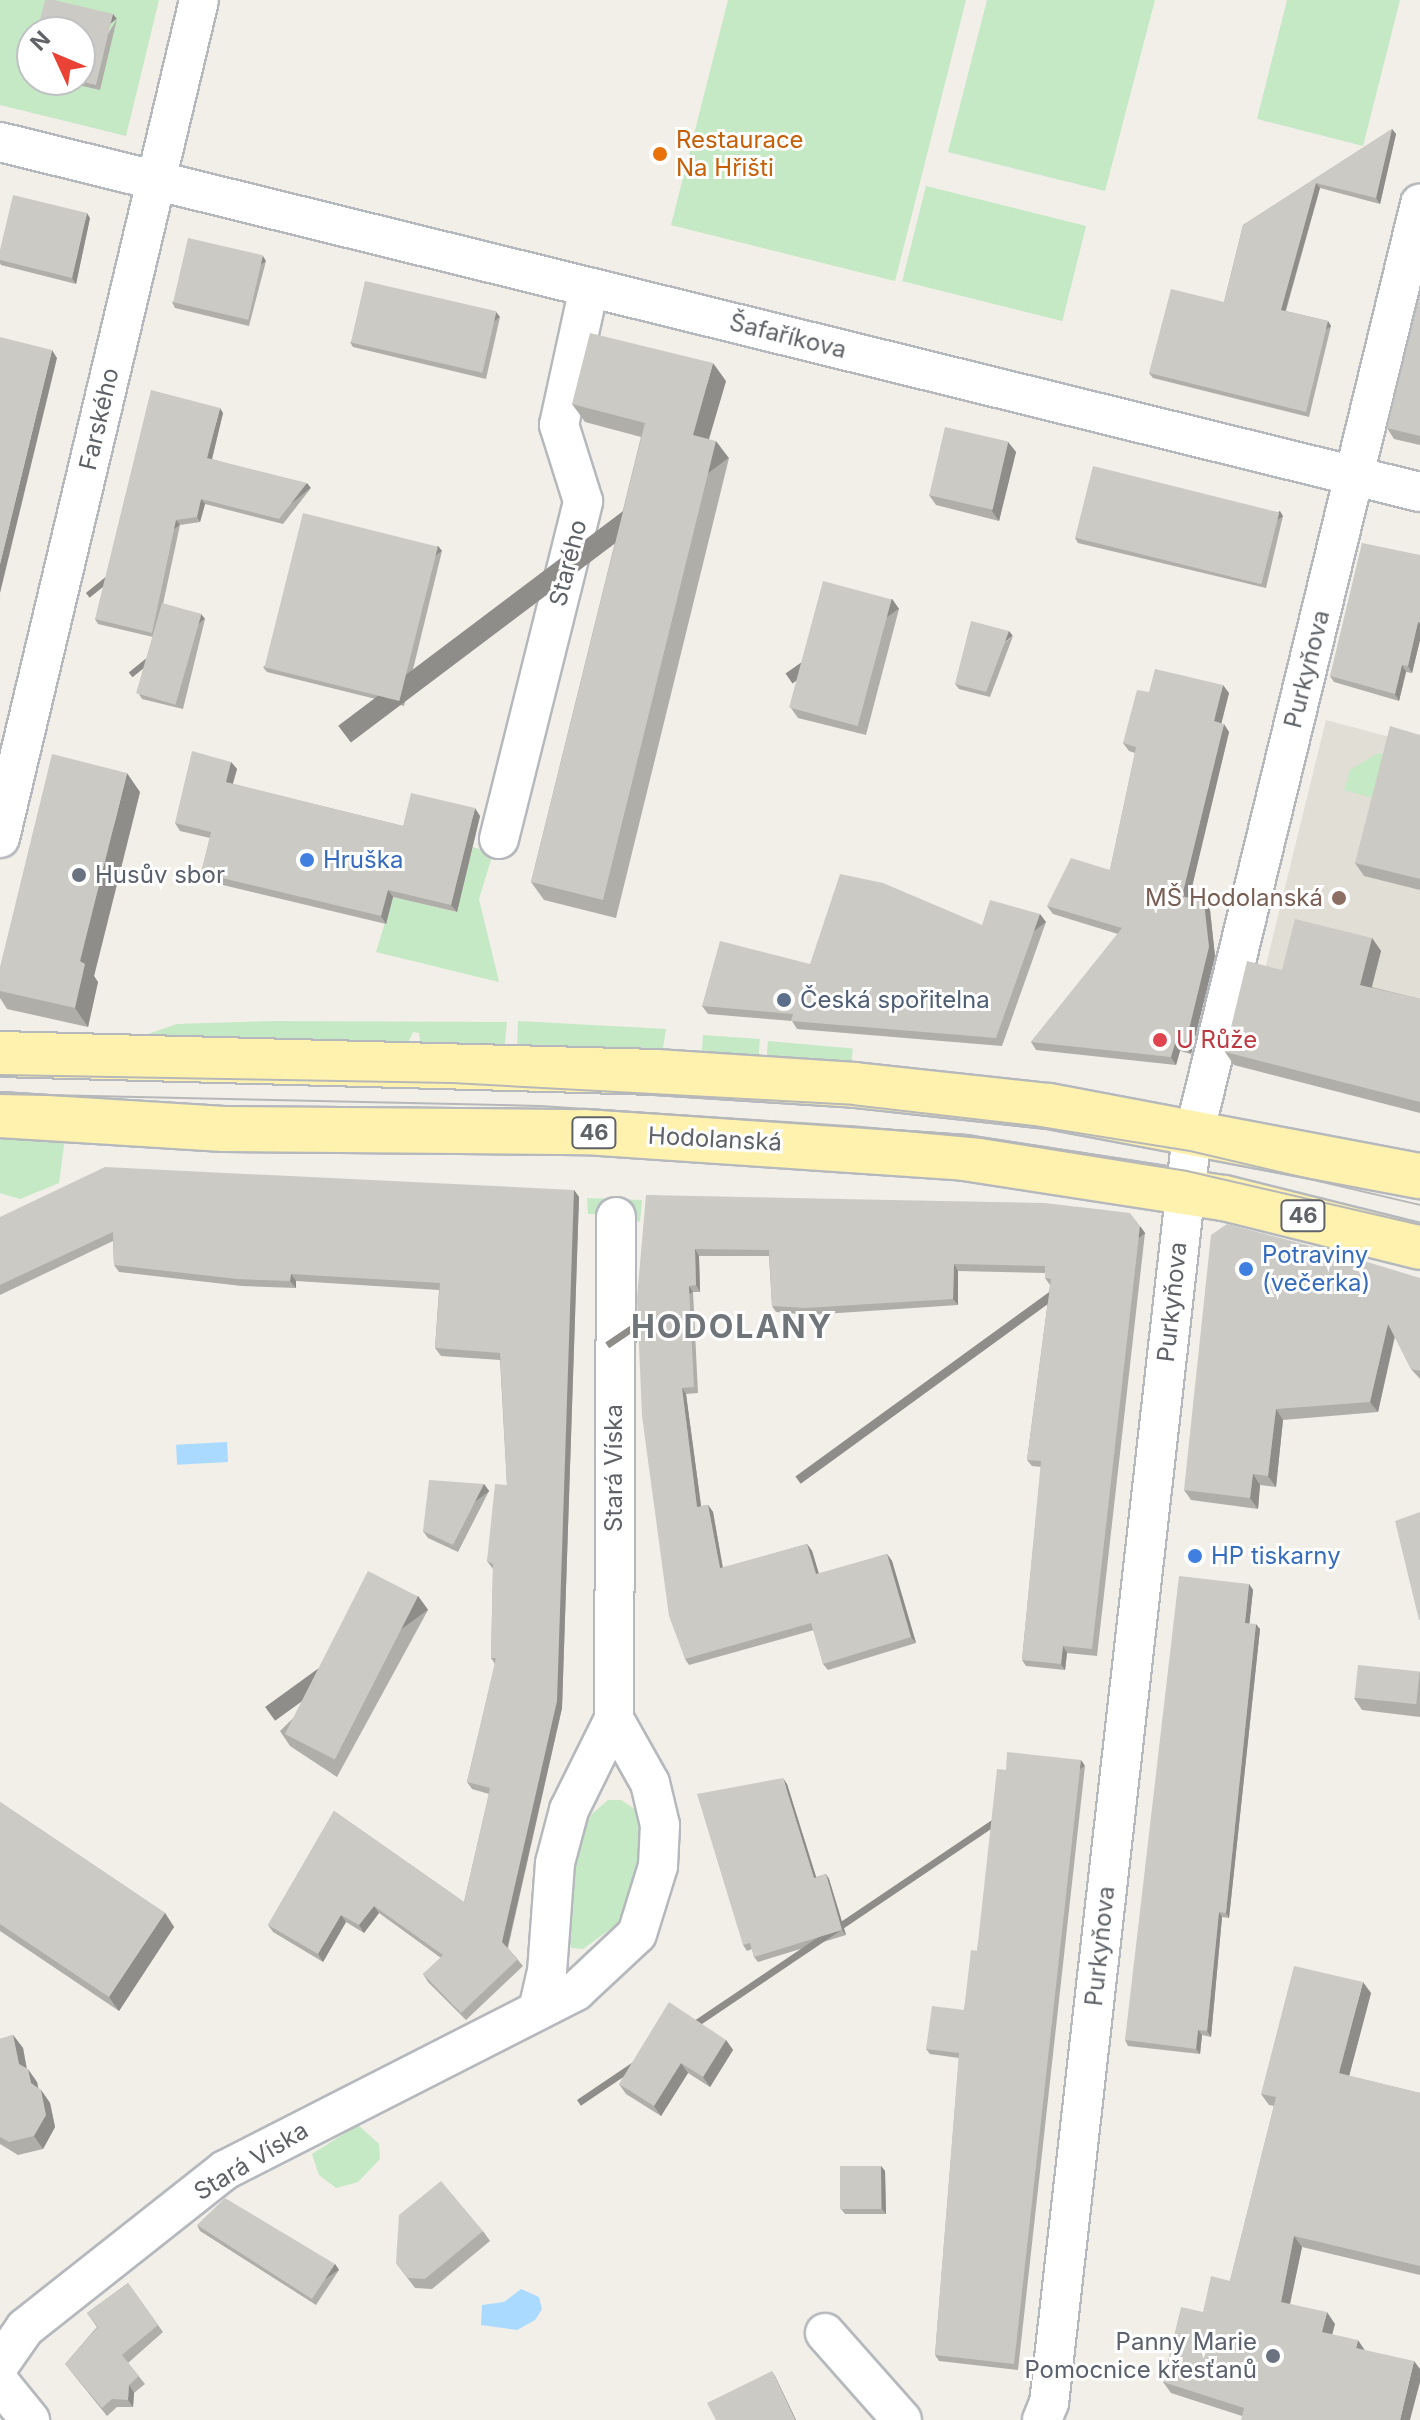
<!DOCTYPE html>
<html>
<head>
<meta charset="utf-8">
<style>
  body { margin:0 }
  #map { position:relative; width:1420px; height:2420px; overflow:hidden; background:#f1efe8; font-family:Inter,sans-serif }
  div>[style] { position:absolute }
  .education>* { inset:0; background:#e1ded6 }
  .green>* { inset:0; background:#c5e8c5; transform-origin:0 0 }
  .water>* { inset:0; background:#aadaff; transform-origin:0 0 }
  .roads { filter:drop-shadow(2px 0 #b5b8bc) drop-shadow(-2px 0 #b5b8bc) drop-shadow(0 2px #b5b8bc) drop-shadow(0 -2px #b5b8bc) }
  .street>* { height:38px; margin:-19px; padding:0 19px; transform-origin:19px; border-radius:19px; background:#fff }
  .primary>* { height:44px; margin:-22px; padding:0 22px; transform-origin:22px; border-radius:22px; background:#fff2af }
  .tram>* { height:2px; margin:-1px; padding:0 1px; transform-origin:1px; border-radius:1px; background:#b6b7b8 }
  .wall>* { inset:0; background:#afaea9 }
  .shaded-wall>* { inset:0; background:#8f8d8a; transform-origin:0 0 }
  .building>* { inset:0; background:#cccac5; transform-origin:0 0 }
  .dots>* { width:22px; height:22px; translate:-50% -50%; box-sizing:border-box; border:4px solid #fff; border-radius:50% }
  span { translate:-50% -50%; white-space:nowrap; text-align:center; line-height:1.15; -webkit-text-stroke:6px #fff; paint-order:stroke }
  .shield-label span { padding:2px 6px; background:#fff; border:2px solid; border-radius:6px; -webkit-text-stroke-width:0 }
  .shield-label { font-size:22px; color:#5f6368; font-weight:700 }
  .food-label { font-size:24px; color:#c56008 }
  .left { translate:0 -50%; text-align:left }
  .street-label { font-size:24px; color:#5f6368 }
  .shop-label { font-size:24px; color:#366cbe }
  .worship-label { font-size:24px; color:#5b616d }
  .right { translate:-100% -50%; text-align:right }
  .education-label { font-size:24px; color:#785e54 }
  .service-label { font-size:24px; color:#4e5e75 }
  .health-label { font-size:24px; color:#be3a42 }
  .district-label { font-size:32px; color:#70757a; font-weight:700; letter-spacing:2px }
  .north { position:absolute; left:16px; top:16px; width:80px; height:80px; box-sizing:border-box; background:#fff; border:2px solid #bfc1c3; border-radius:50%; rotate:314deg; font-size:22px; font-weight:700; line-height:32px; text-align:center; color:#5f6368 }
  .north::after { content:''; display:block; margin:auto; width:28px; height:36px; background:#ea4335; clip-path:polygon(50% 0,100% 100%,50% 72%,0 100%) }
</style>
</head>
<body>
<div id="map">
  <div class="education">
    <div style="clip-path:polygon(1326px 720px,1420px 745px,1420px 1111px,1241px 1067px)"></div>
  </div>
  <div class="green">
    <div style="clip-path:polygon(evenodd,0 0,159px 0,126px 136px,0 105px,0 0,32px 32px,80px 32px,80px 80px,32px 80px,32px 32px)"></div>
    <div style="clip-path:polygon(728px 0,966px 0,895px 281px,671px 225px)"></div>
    <div style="clip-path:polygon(987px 0,1155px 0,1105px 191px,948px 152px)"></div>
    <div style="clip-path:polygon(1287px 0,1400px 0,1363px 146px,1257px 119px)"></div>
    <div style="left:926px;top:186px;width:165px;height:98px;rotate:14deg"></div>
    <div style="clip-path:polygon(1378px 753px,1388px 756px,1376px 799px,1344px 790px,1350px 770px)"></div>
    <div style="clip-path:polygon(473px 847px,493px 853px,479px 899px,499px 982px,376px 952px,393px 897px,456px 912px)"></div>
    <div style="clip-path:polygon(274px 1021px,507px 1022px,504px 1051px,421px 1047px,419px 1033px,413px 1032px,406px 1047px,128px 1041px,177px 1024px)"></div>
    <div style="clip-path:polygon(518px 1021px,666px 1029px,663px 1048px,681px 1050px,679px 1061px,517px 1051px)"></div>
    <div style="left:703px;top:1035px;width:57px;height:29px;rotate:4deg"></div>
    <div style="left:768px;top:1041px;width:85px;height:24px;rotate:5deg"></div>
    <div style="clip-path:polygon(0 1130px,66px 1130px,59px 1183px,20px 1199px,0 1193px)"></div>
    <div style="clip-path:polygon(587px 1198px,642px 1200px,640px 1222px,615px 1214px,588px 1214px)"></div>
    <div style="clip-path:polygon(608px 1800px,621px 1800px,645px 1816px,646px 1842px,629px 1907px,616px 1925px,583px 1949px,571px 1948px,565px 1928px,573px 1845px,592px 1814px)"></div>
    <div style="clip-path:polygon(358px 2125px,379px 2144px,380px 2159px,358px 2182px,336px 2188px,319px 2175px,312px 2154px)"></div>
  </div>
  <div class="water">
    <div style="left:227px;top:1442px;width:20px;height:51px;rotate:87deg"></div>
    <div style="clip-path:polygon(521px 2289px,539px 2297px,542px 2309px,535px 2320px,517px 2330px,481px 2325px,482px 2305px,504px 2302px)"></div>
  </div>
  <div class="roads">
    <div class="street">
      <div style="left:0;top:142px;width:1462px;rotate:13.85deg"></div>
      <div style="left:0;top:838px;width:861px;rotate:-76.64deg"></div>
      <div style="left:499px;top:839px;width:348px;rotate:-76deg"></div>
      <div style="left:583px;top:501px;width:80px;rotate:-107.5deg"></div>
      <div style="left:559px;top:425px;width:141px;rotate:-77.7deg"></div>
      <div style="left:538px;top:2010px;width:39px;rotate:-77deg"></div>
      <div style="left:547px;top:1972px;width:109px;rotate:-85.8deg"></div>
      <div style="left:555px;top:1863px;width:55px;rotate:-75.2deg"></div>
      <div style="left:569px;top:1810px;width:102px;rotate:-63.7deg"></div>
      <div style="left:825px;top:2333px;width:116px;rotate:48.5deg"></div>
      <div style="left:0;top:2364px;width:44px;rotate:-55.2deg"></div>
      <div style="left:25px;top:2328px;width:255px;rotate:-38.3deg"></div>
      <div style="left:225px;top:2170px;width:394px;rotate:-27deg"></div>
      <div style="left:576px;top:1991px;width:83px;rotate:-43.1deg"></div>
      <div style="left:637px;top:1934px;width:71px;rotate:-72.8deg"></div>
      <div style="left:658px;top:1866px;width:41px;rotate:-87.2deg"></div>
      <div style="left:660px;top:1825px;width:43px;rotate:-103.4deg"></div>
      <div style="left:650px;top:1783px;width:73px;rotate:-119.4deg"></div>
      <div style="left:614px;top:1719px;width:502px;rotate:-89.77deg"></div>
      <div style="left:0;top:2383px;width:48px;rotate:51deg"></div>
      <div style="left:1042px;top:2420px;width:18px;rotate:-68deg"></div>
      <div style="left:1049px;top:2403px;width:1260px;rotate:-83.57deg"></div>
      <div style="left:1190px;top:1151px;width:975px;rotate:-76.35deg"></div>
    </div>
    <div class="primary">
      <div style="left:0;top:1054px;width:656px;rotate:1.57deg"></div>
      <div style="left:656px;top:1072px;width:199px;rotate:3.7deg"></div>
      <div style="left:855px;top:1085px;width:195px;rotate:6.2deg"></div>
      <div style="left:1049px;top:1106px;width:378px;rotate:10.7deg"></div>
      <div style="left:0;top:1115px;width:224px;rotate:3.6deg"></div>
      <div style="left:224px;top:1129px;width:362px;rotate:0.5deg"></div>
      <div style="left:586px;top:1132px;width:380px;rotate:3.9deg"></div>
      <div style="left:965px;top:1158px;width:262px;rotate:8.8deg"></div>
      <div style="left:1224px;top:1198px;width:202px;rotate:14deg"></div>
    </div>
  </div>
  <div class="tram">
    <div style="left:0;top:1075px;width:452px;rotate:1deg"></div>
    <div style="left:452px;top:1083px;width:401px;rotate:3.1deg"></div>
    <div style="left:852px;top:1105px;width:183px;rotate:6.6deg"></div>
    <div style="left:1034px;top:1126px;width:158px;rotate:9.1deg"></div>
    <div style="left:1190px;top:1151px;width:236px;rotate:13.2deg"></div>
    <div style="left:0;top:1094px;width:540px;rotate:1.27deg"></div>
    <div style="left:540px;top:1106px;width:312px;rotate:3.7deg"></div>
    <div style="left:851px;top:1126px;width:131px;rotate:5.3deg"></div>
    <div style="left:981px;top:1138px;width:209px;rotate:9.1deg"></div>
    <div style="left:1187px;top:1171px;width:239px;rotate:13deg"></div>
  </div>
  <div class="wall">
    <div style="clip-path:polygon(117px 19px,100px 90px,57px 80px,80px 80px)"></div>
    <div style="clip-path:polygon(1392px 129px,1396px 134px,1380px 204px,1320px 188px,1286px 311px,1328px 321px,1331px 326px,1309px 417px,1153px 378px,1149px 373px,1224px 302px,1243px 225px)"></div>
    <div style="clip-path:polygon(90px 218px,76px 284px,1px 265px,0 263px,0 250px)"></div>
    <div style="clip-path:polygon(266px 261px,249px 326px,175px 308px,172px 302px)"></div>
    <div style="clip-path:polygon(1420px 296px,1420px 445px,1394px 439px,1387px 428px)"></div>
    <div style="clip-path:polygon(496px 312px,500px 317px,486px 379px,353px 347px,350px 342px)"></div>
    <div style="clip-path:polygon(726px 381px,709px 439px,729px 458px,616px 918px,544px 900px,531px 882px,641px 437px,585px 422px,572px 404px)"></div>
    <div style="clip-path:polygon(223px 413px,212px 459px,311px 488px,283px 524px,205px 504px,200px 522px,180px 525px,163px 604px,201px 614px,205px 619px,183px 709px,142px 699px,139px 694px,153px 637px,98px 624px,95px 619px)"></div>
    <div style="clip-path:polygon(1008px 442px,1016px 452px,999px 521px,936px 505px,929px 495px)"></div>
    <div style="clip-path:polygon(1283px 516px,1266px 588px,1078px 543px,1075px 538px)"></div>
    <div style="clip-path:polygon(438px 546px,442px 551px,404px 706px,267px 672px,263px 667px)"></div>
    <div style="clip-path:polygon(1420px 555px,1420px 640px,1412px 673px,1406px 672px,1399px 701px,1334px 682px,1330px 676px)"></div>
    <div style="clip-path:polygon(892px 599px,899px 609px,866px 735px,798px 718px,791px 708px)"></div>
    <div style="clip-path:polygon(1013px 636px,990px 697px,959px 689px,955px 684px)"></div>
    <div style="clip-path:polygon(1149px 692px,1229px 693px,1221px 723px,1229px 732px,1189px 898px,1204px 902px,1210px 910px,1215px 956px,1191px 1054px,1180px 1051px,1176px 1065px,1036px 1050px,1031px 1042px,1118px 934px,1053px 914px,1047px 906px,1110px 870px,1135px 753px,1129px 751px,1123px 743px)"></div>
    <div style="clip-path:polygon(1420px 735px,1420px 890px,1364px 876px,1355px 863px)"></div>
    <div style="clip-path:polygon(231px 762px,237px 769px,233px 784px,403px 826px,480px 816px,457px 912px,393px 897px,386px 924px,206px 881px,201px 873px,210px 838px,180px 831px,175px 823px)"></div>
    <div style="clip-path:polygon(140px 792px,94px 976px,98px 982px,88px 1027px,7px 1009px,0 998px,0 967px)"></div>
    <div style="clip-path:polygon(1046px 922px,1002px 1046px,797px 1029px,792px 1021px,708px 1014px,702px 1006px,810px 964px,982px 925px)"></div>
    <div style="clip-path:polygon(1372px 938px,1381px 951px,1372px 987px,1420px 999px,1420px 1113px,1234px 1065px,1225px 1052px,1282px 970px)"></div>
    <div style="clip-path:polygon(574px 1190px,579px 1197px,562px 1708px,508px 1948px,523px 1966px,466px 2020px,428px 1982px,423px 1974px,441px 1958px,379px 1913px,364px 1933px,346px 1922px,323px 1962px,273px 1932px,268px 1925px,334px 1811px,464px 1902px,489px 1794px,472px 1789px,467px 1782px,495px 1664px,491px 1658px,493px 1569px,487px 1561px,507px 1485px,500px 1360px,441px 1356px,435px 1348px,439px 1290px,296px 1281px,296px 1288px,242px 1286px,119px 1272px,114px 1265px,113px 1241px,0 1295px,0 1217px)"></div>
    <div style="clip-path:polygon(646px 1195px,1145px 1233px,1097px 1656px,1067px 1653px,1065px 1670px,1026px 1666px,1022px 1660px,1041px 1467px,1032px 1466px,1027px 1460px,1050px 1285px,1045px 1278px,1045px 1273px,958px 1271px,958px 1305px,809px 1315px,776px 1312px,772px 1306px,769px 1256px,699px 1256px,700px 1292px,693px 1292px,698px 1393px,686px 1394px,701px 1506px,708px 1505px,713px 1512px,723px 1568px,807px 1544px,812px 1551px,819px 1574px,887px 1554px,892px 1561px,916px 1643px,828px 1670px,823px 1664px,814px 1630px,689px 1665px,685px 1659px)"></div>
    <div style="clip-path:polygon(1420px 1278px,1420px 1379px,1411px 1369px,1395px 1337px,1378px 1412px,1283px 1420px,1276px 1487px,1260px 1485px,1258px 1509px,1191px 1500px,1184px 1490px)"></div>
    <div style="clip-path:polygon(484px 1484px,489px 1491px,458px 1552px,428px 1538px,423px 1531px)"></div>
    <div style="clip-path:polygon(1249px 1584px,1253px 1590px,1249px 1624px,1260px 1629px,1229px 1918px,1222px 1917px,1211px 2037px,1202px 2035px,1200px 2054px,1128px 2046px,1125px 2040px)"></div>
    <div style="clip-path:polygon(418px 1596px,428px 1610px,337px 1777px,290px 1746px,280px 1731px)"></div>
    <div style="clip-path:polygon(1420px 1672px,1420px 1717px,1362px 1710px,1354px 1698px)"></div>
    <div style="clip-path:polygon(1085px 1766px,1018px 2370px,939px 2361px,935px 2355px,959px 2058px,930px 2054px,926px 2049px,964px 2010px,977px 1951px,1006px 1770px)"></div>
    <div style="clip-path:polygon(787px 1784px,816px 1877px,826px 1874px,829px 1879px,846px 1935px,758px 1962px,754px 1957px,752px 1949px,747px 1951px,743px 1945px)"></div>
    <div style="clip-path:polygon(0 1802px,165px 1913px,174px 1927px,119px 2011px,0 1931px)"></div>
    <div style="clip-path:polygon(1371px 1993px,1349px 2076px,1420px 2093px,1420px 2275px,1302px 2247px,1290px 2304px,1335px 2324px,1242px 2416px,1171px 2393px,1163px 2382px,1203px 2312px,1230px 2281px,1274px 2106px,1269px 2105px,1261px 2094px)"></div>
    <div style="clip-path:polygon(13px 2035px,23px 2048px,27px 2069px,37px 2082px,38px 2088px,41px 2090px,50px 2103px,55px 2127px,43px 2149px,18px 2155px,0 2144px,0 2039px)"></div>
    <div style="clip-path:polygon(726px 2040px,733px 2050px,710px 2087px,688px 2073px,661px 2116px,626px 2094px,619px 2084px)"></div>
    <div style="clip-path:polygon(881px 2166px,885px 2171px,886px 2214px,845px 2214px,841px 2209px)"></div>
    <div style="clip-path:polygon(197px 2225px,335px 2264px,339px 2270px,316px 2305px,200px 2231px)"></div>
    <div style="clip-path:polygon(483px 2231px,490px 2241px,432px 2289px,415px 2288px,396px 2263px)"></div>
    <div style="clip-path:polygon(128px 2283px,163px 2332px,128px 2363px,145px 2384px,134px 2393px,133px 2407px,117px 2407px,107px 2416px,65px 2364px,97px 2327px,87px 2313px)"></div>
  </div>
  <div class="shaded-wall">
    <div style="left:113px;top:14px;width:6px;height:73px;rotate:51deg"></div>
    <div style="clip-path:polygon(1392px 129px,1396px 134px,1380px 204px,1376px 198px)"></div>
    <div style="clip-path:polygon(1316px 183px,1320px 188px,1284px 315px,1281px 310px)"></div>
    <div style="clip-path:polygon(87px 213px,90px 218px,76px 284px,72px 278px)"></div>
    <div style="left:263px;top:256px;width:6px;height:67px;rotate:59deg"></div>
    <div style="left:496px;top:312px;width:6px;height:64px;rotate:51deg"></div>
    <div style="left:1328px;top:321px;width:6px;height:94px;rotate:59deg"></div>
    <div style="clip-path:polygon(52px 350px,57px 358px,0 593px,0 564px)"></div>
    <div style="clip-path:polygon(713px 363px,726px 381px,705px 452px,693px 435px)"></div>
    <div style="clip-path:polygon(220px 408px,223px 413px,211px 463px,207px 458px)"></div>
    <div style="left:716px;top:441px;width:21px;height:473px;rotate:53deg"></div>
    <div style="clip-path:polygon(1008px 442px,1016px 452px,999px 521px,992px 511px)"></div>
    <div style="left:307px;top:483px;width:6px;height:46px;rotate:51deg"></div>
    <div style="clip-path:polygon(201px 499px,205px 504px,200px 522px,197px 517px)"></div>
    <div style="left:1280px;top:511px;width:6px;height:74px;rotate:59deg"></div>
    <div style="left:176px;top:520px;width:6px;height:116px;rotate:51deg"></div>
    <div style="left:438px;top:546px;width:6px;height:160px;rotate:51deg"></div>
    <div style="left:892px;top:599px;width:12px;height:130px;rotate:55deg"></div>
    <div style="left:201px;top:614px;width:6px;height:93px;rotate:51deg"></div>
    <div style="clip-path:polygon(1418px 622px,1420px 624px,1420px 640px,1412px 673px,1408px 666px)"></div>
    <div style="left:1009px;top:631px;width:6px;height:65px;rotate:51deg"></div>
    <div style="clip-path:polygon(1402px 665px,1406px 672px,1399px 701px,1395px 694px)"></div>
    <div style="clip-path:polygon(1223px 685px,1229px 693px,1220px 729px,1214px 721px)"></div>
    <div style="clip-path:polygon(1224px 724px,1229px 732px,1188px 904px,1182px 896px)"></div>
    <div style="clip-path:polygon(231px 762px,237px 769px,231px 789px,226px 782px)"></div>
    <div style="clip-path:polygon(127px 773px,140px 792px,94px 976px,98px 982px,88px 1027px,75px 1008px,80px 961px)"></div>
    <div style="clip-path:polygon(475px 808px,480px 816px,457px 912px,451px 905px)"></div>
    <div style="clip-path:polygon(388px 890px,393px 897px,386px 924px,381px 916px)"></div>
    <div style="clip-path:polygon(1204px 902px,1210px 910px,1215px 956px,1191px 1054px,1185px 1046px)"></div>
    <div style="left:1040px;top:914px;width:10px;height:132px;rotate:53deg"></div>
    <div style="clip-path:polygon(1372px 938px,1381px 951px,1369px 997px,1360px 985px)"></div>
    <div style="clip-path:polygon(1175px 1043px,1180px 1051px,1176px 1065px,1171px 1057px)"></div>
    <div style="clip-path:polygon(574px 1190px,579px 1197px,562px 1708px,507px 1949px,502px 1942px)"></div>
    <div style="left:1140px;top:1226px;width:9px;height:426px;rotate:54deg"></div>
    <div style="clip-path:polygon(695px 1249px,699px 1256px,700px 1292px,696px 1285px)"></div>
    <div style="clip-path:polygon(954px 1264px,958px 1271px,958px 1305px,953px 1299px)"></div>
    <div style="clip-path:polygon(291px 1274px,296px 1281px,296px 1288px,290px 1281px)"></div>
    <div style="left:689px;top:1286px;width:7px;height:101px;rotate:56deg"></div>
    <div style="clip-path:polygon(1388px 1324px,1395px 1334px,1378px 1412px,1370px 1402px)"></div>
    <div style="clip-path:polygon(682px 1388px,686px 1394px,702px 1513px,697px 1507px)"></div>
    <div style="clip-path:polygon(1276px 1409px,1283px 1420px,1276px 1487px,1268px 1476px)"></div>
    <div style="clip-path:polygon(1253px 1474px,1260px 1485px,1258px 1509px,1250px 1498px)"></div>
    <div style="left:484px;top:1484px;width:9px;height:68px;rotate:54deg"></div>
    <div style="clip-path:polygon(708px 1505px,713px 1512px,724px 1575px,720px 1568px)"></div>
    <div style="clip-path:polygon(807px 1544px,812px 1551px,821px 1581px,816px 1574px)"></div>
    <div style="clip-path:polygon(887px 1554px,892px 1561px,916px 1643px,911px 1637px)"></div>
    <div style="clip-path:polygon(1249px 1584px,1253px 1590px,1249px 1628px,1245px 1623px)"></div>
    <div style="left:418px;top:1596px;width:17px;height:189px;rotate:54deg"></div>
    <div style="clip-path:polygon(1256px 1624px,1260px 1629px,1229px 1918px,1226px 1913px)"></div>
    <div style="clip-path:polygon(1063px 1646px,1067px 1653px,1065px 1670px,1061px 1664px)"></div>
    <div style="left:1081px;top:1760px;width:7px;height:608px;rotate:56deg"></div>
    <div style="clip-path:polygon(783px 1778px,787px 1784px,818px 1883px,814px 1878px)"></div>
    <div style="clip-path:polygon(826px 1874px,829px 1879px,846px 1935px,842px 1930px)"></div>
    <div style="clip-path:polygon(374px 1906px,379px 1913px,364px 1933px,359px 1925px)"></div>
    <div style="clip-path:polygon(1219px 1912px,1222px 1917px,1211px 2037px,1207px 2031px)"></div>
    <div style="clip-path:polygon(165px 1913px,174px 1927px,119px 2011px,109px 1997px)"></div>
    <div style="clip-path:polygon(341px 1915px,346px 1922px,323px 1962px,318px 1954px)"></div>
    <div style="clip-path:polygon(1363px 1982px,1371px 1993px,1347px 2084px,1339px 2073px)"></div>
    <div style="clip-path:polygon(1198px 2030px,1202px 2035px,1200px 2054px,1196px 2049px)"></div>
    <div style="clip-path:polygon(13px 2035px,23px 2048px,28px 2077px,19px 2064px)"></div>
    <div style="clip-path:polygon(726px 2040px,733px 2050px,710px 2087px,703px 2077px)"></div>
    <div style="clip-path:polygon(681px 2063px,688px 2073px,661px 2116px,654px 2106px)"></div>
    <div style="clip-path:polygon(28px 2069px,37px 2082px,40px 2096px,31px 2083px)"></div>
    <div style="clip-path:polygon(41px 2090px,50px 2103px,55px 2127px,43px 2149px,34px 2136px)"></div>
    <div style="clip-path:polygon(881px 2166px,885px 2171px,886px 2214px,882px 2209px)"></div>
    <div style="clip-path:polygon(1294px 2236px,1302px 2247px,1288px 2313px,1281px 2302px)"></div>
    <div style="left:335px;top:2264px;width:7px;height:42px;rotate:56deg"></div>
    <div style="clip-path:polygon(1327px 2312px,1335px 2324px,1330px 2343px,1322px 2332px)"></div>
    <div style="clip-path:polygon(1358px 2340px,1366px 2352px,1356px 2348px)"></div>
    <div style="clip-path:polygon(1414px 2361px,1420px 2369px,1420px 2382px,1410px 2420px,1400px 2420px)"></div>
    <div style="clip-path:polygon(772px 2371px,775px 2376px,796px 2420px,795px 2420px)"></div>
    <div style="clip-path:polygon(129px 2385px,134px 2393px,133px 2407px,128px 2400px)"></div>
  </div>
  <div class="building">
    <div style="clip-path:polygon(45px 0,54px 0,113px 14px,96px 85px,75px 80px,80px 80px,80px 32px,37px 32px)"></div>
    <div style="clip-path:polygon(32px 52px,32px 70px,28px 69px)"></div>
    <div style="clip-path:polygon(1392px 129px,1376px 198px,1316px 183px,1281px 310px,1328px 321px,1306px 412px,1149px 373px,1171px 289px,1224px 302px,1243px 225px)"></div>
    <div style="clip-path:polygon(13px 195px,87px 213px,72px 278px,0 260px,0 250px)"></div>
    <div style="left:188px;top:238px;width:77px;height:66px;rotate:13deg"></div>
    <div style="left:365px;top:281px;width:135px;height:63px;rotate:13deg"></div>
    <div style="clip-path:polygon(1420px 296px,1420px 436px,1387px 428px)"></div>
    <div style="clip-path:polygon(590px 333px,713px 363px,693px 435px,716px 441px,603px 900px,531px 882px,645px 423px,572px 404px)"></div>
    <div style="clip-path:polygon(0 337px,52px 350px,0 564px)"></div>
    <div style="clip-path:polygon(151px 390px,220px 408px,207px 458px,307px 483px,279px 519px,201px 499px,197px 517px,176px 520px,152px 633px,95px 619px)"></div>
    <div style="left:945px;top:427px;width:65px;height:70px;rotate:13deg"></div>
    <div style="left:1093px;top:466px;width:192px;height:74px;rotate:14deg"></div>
    <div style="left:303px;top:513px;width:139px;height:159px;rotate:14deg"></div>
    <div style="clip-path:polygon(1362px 543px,1420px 555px,1420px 622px,1418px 622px,1408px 666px,1402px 665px,1395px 694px,1330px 676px)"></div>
    <div style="left:823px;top:581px;width:71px;height:131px;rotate:15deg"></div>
    <div style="left:162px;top:603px;width:41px;height:94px;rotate:16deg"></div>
    <div style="clip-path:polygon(971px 621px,1009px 631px,986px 692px,955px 684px)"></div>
    <div style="clip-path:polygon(1155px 669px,1223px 685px,1214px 721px,1224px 724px,1182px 896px,1204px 902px,1209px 947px,1185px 1046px,1175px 1043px,1171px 1057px,1031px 1042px,1122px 928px,1047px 906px,1071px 858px,1110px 870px,1136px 747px,1123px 743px,1137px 690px,1149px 692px)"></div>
    <div style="clip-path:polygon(1390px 726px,1420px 735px,1420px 879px,1355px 863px)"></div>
    <div style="clip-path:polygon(192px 751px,231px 762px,226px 782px,403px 826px,411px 793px,475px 808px,451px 905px,388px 890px,381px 916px,201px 873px,211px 832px,175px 823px)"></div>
    <div style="clip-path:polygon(52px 754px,127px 773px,80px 961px,85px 964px,75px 1008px,0 991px,0 967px)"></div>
    <div style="clip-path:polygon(840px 874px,883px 883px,982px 925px,990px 900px,1040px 914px,996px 1038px,791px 1021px,793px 1014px,702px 1006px,720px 941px,810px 964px)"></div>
    <div style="clip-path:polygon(1295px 919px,1372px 938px,1360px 985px,1420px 999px,1420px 1102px,1225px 1052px,1247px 961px,1282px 970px)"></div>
    <div style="clip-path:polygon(105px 1167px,574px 1190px,557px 1701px,502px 1942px,518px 1959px,461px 2013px,423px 1974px,443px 1955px,374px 1906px,359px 1925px,341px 1915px,318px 1954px,268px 1925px,334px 1811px,464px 1902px,490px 1788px,467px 1782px,496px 1658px,491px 1658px,493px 1564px,487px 1561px,495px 1484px,507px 1485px,500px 1353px,435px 1348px,440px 1283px,291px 1274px,290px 1281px,237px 1279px,114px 1265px,113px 1232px,0 1285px,0 1217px)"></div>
    <div style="clip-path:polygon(646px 1195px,1045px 1203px,1130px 1213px,1140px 1226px,1092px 1649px,1063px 1646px,1061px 1664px,1022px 1660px,1041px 1461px,1027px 1460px,1051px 1279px,1045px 1278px,1045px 1266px,954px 1264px,953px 1299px,805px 1308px,772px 1306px,769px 1250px,695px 1249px,696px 1285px,689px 1286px,694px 1387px,682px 1388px,697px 1507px,708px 1505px,720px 1568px,807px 1544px,816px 1574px,887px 1554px,911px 1637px,823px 1664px,811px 1623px,685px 1659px,669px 1616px,642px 1416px,637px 1298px)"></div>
    <div style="clip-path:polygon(1227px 1224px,1341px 1254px,1420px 1278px,1420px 1371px,1411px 1369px,1388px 1324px,1370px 1402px,1276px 1409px,1268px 1476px,1253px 1474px,1250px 1498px,1184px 1490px,1211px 1235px)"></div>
    <div style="clip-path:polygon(429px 1480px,484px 1484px,453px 1545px,423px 1531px)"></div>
    <div style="clip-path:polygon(1420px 1512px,1420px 1620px,1419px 1620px,1395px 1521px)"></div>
    <div style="left:368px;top:1571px;width:56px;height:183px;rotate:27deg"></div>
    <div style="clip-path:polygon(1179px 1576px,1249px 1584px,1245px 1623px,1256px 1624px,1226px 1913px,1219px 1912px,1207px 2031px,1198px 2030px,1196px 2049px,1125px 2040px)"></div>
    <div style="left:1358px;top:1665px;width:62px;height:33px;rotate:6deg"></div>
    <div style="clip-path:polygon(1007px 1752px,1081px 1760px,1014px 2364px,935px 2355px,959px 2053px,926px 2049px,932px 2006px,964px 2010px,971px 1950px,977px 1951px,997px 1769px,1006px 1770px)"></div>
    <div style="clip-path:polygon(783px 1778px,814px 1878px,826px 1874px,842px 1930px,754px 1957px,750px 1943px,743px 1945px,697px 1794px)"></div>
    <div style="clip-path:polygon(0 1802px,165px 1913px,109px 1997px,0 1924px)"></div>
    <div style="clip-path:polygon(1294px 1966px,1363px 1982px,1339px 2073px,1420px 2093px,1420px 2266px,1294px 2236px,1281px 2302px,1327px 2312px,1322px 2332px,1358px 2340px,1356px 2348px,1414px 2361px,1400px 2420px,1241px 2420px,1244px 2408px,1163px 2382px,1181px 2307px,1203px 2312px,1211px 2276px,1230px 2281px,1276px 2097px,1261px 2094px)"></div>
    <div style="clip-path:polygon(669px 2002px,726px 2040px,703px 2077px,681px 2063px,654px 2106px,619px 2084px)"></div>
    <div style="clip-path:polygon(13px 2035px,19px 2064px,28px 2069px,31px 2083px,41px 2090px,46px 2115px,34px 2136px,9px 2142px,0 2137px,0 2039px)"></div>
    <div style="left:840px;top:2166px;width:41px;height:43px"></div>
    <div style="clip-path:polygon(441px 2181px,483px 2231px,425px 2279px,408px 2278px,396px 2263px,399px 2215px)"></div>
    <div style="clip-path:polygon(225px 2198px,335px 2264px,312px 2299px,197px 2225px)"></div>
    <div style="clip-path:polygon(128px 2283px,158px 2325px,122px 2355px,139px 2376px,129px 2385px,128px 2400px,112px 2399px,102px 2408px,65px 2364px,98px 2327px,87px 2313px)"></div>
    <div style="clip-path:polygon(772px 2371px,795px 2420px,716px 2420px,707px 2403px)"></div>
  </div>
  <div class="dots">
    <div style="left:660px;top:154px;background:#e8710a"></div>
    <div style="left:307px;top:860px;background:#3f7fe0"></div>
    <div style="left:79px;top:875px;background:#6b7280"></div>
    <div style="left:1339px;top:898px;background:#8d6e63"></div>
    <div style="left:784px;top:1000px;background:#5c6f8a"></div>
    <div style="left:1160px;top:1040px;background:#e0444e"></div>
    <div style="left:1246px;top:1269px;background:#3f7fe0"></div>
    <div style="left:1195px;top:1556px;background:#3f7fe0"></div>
    <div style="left:1273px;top:2356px;background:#6b7280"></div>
  </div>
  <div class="shield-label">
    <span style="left:594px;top:1133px">46</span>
    <span style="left:1303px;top:1216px">46</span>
  </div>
  <div class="food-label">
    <span class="left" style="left:676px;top:154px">Restaurace<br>Na Hřišti</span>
  </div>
  <div class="street-label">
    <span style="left:788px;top:336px;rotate:14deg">Šafaříkova</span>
    <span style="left:99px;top:419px;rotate:-77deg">Farského</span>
    <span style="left:568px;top:563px;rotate:-76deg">Starého</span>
    <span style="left:1307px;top:669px;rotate:-76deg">Purkyňova</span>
    <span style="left:715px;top:1139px;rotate:3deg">Hodolanská</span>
    <span style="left:1172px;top:1302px;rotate:-84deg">Purkyňova</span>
    <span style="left:614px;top:1468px;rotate:-90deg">Stará Víska</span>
    <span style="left:1100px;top:1946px;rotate:-84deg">Purkyňova</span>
    <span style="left:251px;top:2161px;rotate:-31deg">Stará Víska</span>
  </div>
  <div class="shop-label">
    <span class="left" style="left:323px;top:860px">Hruška</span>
    <span class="left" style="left:1262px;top:1269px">Potraviny<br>(večerka)</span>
    <span class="left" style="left:1211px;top:1556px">HP tiskarny</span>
  </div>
  <div class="worship-label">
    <span class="left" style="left:95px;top:875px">Husův sbor</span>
    <span class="right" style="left:1257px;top:2356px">Panny Marie<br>Pomocnice křesťanů</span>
  </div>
  <div class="education-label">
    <span class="right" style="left:1323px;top:898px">MŠ Hodolanská</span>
  </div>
  <div class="service-label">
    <span class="left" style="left:800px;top:1000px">Česká spořitelna</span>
  </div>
  <div class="health-label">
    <span class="left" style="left:1176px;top:1040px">U Růže</span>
  </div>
  <div class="district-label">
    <span style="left:732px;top:1327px">HODOLANY</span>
  </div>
  <div class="north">N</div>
</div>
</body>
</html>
